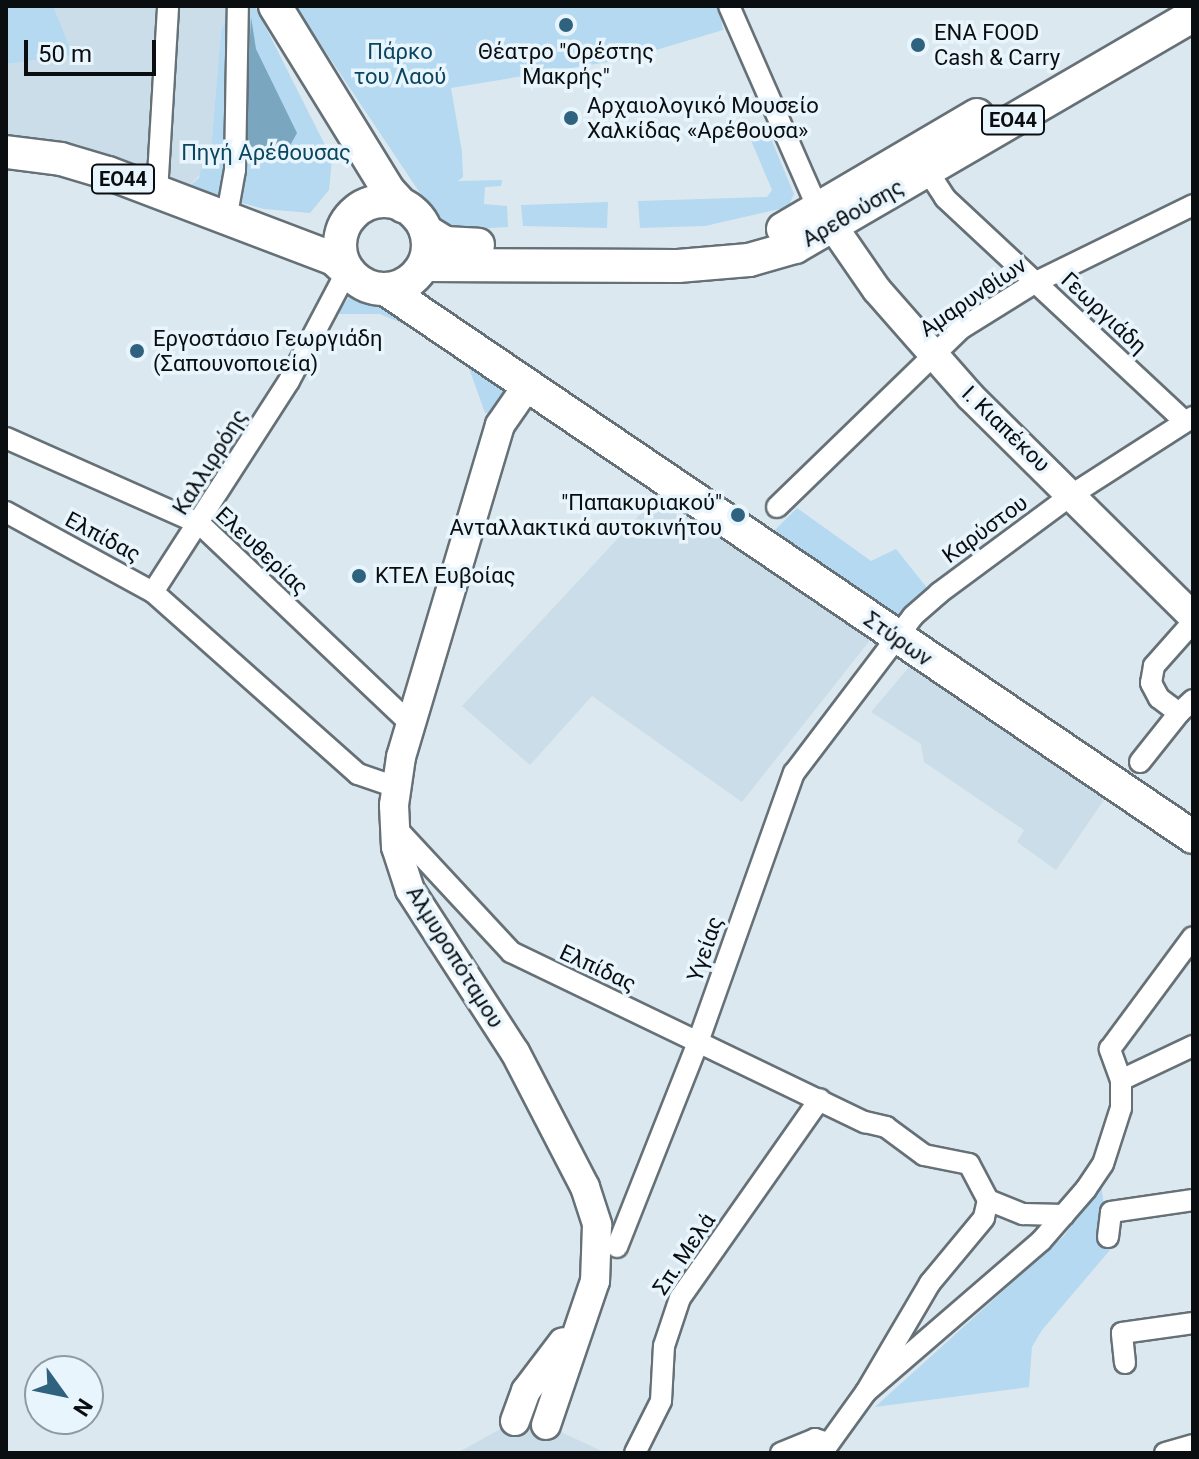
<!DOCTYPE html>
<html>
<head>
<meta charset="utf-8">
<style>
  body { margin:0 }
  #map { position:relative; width:1199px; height:1459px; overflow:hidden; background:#dce8ef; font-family:Roboto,sans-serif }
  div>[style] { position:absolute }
  .built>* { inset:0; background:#cadde9 }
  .green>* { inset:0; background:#b4d9f0 }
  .water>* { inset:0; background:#7aa6c0 }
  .roads { filter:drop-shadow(2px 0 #667177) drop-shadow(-2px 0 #667177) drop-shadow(0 2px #667177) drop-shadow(0 -2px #667177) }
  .street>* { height:20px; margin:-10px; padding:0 10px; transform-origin:10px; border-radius:10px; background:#fff }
  .secondary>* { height:28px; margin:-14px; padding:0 14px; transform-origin:14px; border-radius:14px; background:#fff }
  .primary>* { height:32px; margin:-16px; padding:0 16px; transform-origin:16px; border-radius:16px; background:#fff }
  .primary>.ring { margin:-16px; padding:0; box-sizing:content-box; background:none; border:32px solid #fff; border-radius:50% }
  .dots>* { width:22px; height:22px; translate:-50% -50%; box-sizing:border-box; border:4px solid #e9f5fd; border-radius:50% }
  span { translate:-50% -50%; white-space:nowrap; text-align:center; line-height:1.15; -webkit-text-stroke:7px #e9f5fd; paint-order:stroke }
  .shield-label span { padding:2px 6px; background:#e9f5fd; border:2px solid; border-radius:6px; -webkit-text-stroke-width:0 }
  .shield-label { font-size:20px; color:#0a0e11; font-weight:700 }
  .poi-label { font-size:22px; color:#0a0e11 }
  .left { translate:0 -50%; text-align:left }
  .right { translate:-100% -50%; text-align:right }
  .park-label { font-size:22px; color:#0b4560 }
  .street-label { font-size:22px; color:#0a0e11 }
  .frame { position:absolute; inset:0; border:8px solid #0a0e11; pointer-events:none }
  .north { position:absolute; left:24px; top:1355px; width:80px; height:80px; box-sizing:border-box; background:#e9f5fd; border:2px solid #90999f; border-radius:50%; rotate:123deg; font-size:22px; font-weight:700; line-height:32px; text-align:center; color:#0a0e11 }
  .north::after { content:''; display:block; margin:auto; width:28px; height:36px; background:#2e627f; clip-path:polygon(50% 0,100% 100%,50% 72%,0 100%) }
  .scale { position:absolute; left:24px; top:40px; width:132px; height:36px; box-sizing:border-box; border:4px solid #0a0e11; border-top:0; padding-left:10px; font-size:24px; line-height:28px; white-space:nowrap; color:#0a0e11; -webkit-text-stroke:6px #e9f5fd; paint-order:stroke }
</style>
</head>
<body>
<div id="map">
  <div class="built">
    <div style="clip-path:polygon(53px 6px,234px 6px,221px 30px,210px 164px,187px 188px,77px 144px,6px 136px,6px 64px,73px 55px)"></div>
    <div style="clip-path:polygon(662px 491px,871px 639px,742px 802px,592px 696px,530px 765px,462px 706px)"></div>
    <div style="clip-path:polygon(910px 666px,970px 698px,1110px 791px,1056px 870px,1017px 842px,1024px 830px,924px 762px,921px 744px,871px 712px)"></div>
    <div style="clip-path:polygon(515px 1421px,546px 1425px,606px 1453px,457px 1453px)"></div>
  </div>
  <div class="green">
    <div style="clip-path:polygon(6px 6px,53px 6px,73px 55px,6px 64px)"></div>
    <div style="clip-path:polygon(234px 6px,255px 6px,332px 159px,329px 190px,310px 213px,264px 209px,187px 188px,199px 178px,202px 164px,210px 163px,221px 30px)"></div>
    <div style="clip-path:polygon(295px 6px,719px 6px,723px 30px,626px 59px,451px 88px,462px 152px,463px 177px,458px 181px,502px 180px,501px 186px,485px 187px,484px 204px,507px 206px,508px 227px,457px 230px,434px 214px)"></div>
    <div style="clip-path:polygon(767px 129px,794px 194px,788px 207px,705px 226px,640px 228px,638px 201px,767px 197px,772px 190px,747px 131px)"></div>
    <div style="clip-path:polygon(608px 202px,607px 228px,523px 226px,521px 205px)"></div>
    <div style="clip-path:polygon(356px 287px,402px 308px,418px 330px,380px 314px,337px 314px)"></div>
    <div style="clip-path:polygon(465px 357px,508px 391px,495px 413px,485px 413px)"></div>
    <div style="clip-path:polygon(797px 508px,871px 561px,896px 549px,932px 594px,900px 621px,774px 531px)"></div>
    <div style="clip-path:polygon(1101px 1184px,1110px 1250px,1042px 1330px,1032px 1347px,1029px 1387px,875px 1407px,1064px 1236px)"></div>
  </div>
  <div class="water">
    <div style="clip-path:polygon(251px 17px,256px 49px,297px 133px,287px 151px,260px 158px,244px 157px)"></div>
  </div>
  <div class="roads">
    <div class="street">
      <div style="left:729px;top:6px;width:224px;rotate:66.3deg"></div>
      <div style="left:927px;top:170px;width:33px;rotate:57deg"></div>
      <div style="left:945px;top:198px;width:327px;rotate:43deg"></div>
      <div style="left:157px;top:193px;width:187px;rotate:-86.6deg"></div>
      <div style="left:226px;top:220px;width:51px;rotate:-79.8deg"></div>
      <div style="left:235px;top:170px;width:164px;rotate:-89deg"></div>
      <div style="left:6px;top:438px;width:212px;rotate:23.9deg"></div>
      <div style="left:200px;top:524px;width:291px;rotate:43.5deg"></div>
      <div style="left:777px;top:507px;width:257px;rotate:-44.1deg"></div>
      <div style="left:962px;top:328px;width:87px;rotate:-31.9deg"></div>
      <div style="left:1036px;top:282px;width:175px;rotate:-26.1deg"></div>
      <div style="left:6px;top:512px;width:167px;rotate:28.6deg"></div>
      <div style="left:153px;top:592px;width:274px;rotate:41.6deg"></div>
      <div style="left:358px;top:774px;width:40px;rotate:18.9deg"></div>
      <div style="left:153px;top:592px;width:251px;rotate:-57.2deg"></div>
      <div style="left:289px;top:381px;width:124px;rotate:-62.2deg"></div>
      <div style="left:1193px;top:622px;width:59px;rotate:131.6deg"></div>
      <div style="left:1154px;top:666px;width:17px;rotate:100deg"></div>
      <div style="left:1151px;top:683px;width:17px;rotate:62deg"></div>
      <div style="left:1159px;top:698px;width:25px;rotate:37deg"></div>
      <div style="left:1179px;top:713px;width:19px;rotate:-43deg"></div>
      <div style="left:1140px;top:762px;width:63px;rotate:-51.5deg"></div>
      <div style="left:395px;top:827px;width:171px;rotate:47.1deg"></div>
      <div style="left:511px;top:952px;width:393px;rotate:25.7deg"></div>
      <div style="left:865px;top:1122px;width:22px;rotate:13deg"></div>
      <div style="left:886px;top:1127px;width:47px;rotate:36.4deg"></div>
      <div style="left:924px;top:1155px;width:46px;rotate:11.3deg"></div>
      <div style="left:969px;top:1164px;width:41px;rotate:62.2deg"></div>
      <div style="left:988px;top:1200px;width:18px;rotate:103deg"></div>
      <div style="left:984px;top:1218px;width:85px;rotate:129.7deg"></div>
      <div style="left:930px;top:1283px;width:126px;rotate:120.4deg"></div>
      <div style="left:1121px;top:1080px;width:80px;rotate:-25.3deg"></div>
      <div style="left:988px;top:1200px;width:38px;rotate:22deg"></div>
      <div style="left:1023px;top:1214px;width:41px;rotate:1.4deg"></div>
      <div style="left:1108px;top:1237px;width:25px;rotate:-83deg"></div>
      <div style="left:1111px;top:1212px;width:83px;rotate:-8.3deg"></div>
      <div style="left:617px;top:1247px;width:220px;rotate:-68.4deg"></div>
      <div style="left:698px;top:1042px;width:286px;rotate:-70.4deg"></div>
      <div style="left:794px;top:773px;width:197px;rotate:-52.8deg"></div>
      <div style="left:913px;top:616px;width:35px;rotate:-41deg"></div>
      <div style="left:939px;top:593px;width:167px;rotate:-36.5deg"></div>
      <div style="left:1073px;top:494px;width:143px;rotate:-32.7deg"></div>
      <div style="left:1125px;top:1363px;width:30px;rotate:-96deg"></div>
      <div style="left:1122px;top:1333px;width:72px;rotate:-8deg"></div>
      <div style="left:635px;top:1453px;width:58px;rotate:-63.4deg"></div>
      <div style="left:661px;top:1401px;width:55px;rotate:-86.9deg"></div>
      <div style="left:664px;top:1346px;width:51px;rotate:-71.6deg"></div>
      <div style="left:680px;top:1298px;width:243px;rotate:-54.9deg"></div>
      <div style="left:781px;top:1453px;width:37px;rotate:-22deg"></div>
      <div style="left:815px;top:1439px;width:13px;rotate:18deg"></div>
      <div style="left:822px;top:1453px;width:75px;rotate:-54.2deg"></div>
      <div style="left:866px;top:1392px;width:231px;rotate:-40.8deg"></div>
      <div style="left:1041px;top:1241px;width:69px;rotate:-49.1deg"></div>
      <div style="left:1086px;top:1189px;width:30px;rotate:-56deg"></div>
      <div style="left:1103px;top:1164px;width:59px;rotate:-72.2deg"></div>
      <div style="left:1121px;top:1108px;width:28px;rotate:-90deg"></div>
      <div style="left:1121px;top:1080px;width:33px;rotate:-110deg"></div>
      <div style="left:1110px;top:1049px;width:139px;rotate:-53.5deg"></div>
      <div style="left:1165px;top:1453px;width:29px;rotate:-16deg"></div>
    </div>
    <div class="secondary">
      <div style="left:834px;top:228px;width:75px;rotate:55.3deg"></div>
      <div style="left:877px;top:290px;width:142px;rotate:48.7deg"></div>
      <div style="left:971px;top:397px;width:313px;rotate:44.7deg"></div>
      <div style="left:527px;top:386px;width:47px;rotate:124.7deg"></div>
      <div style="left:500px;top:425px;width:346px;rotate:106.6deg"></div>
      <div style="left:401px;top:757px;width:49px;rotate:98.3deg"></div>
      <div style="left:394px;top:805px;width:42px;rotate:87.3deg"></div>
      <div style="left:396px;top:847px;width:45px;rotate:72deg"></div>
      <div style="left:410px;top:890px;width:193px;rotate:57.1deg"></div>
      <div style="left:515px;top:1052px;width:152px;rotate:62.6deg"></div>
      <div style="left:585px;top:1187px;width:40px;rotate:72deg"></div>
      <div style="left:597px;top:1225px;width:56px;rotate:92deg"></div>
      <div style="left:595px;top:1281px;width:152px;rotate:108.8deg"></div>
      <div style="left:515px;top:1421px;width:32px;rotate:-70deg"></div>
      <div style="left:526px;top:1391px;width:61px;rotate:-52.9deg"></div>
    </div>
    <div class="primary">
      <div style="left:275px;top:6px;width:216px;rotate:58.4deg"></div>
      <div style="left:388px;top:190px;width:22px;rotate:47deg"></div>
      <div style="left:6px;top:152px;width:55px;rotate:7.3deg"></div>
      <div style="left:61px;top:159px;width:49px;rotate:16.6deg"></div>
      <div style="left:108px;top:173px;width:242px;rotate:20.8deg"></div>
      <div style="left:334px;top:259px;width:18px;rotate:43deg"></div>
      <div class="ring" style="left:340px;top:201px;width:56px;height:56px"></div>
      <div style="left:783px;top:229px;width:225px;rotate:-30.4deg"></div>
      <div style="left:426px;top:231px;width:22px;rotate:32deg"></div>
      <div style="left:445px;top:243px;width:33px;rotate:3deg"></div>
      <div style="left:424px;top:265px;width:254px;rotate:0.2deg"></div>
      <div style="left:678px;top:266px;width:71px;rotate:-4.8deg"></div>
      <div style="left:749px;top:260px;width:48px;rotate:-15.8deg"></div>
      <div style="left:795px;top:247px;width:461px;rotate:-30.2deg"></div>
      <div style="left:387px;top:290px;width:974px;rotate:34.16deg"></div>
    </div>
  </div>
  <div class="dots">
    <div style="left:566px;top:25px;background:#2e627f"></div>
    <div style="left:918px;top:45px;background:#2e627f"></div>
    <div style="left:571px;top:118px;background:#2e627f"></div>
    <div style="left:137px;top:351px;background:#2e627f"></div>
    <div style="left:738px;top:515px;background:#2e627f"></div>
    <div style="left:359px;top:576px;background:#2e627f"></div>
  </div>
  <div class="shield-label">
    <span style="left:1013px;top:120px">ΕΟ44</span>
    <span style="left:123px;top:179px">ΕΟ44</span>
  </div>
  <div class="poi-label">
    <span class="left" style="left:934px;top:45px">ENA FOOD<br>Cash &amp; Carry</span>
    <span style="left:566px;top:64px">Θέατρο "Ορέστης<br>Μακρής"</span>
    <span class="left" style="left:587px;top:118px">Αρχαιολογικό Μουσείο<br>Χαλκίδας «Αρέθουσα»</span>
    <span class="left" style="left:153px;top:351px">Εργοστάσιο Γεωργιάδη<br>(Σαπουνοποιεία)</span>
    <span class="right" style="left:722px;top:515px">"Παπακυριακού"<br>Ανταλλακτικά αυτοκινήτου</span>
    <span class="left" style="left:375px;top:576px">ΚΤΕΛ Ευβοίας</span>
  </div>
  <div class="park-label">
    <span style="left:400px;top:64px">Πάρκο<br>του Λαού</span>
    <span style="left:266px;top:153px">Πηγή Αρέθουσας</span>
  </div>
  <div class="street-label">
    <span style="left:853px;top:213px;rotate:-30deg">Αρεθούσης</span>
    <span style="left:973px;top:297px;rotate:-34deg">Αμαρυνθίων</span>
    <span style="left:1104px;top:313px;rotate:43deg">Γεωργιάδη</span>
    <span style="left:1006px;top:429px;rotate:44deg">Ι. Κιαπέκου</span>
    <span style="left:210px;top:462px;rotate:-58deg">Καλλιρρόης</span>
    <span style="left:985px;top:529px;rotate:-36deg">Καρύστου</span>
    <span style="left:103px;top:537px;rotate:28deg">Ελπίδας</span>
    <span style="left:262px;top:551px;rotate:43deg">Ελευθερίας</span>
    <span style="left:898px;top:639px;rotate:35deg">Στύρων</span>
    <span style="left:705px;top:949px;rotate:-71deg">Υγείας</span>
    <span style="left:455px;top:957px;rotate:58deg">Αλμυροπόταμου</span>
    <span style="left:598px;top:968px;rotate:25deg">Ελπίδας</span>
    <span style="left:684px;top:1254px;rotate:-56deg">Σπ. Μελά</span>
  </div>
  <div class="frame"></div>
  <div class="north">N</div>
  <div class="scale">50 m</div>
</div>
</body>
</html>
